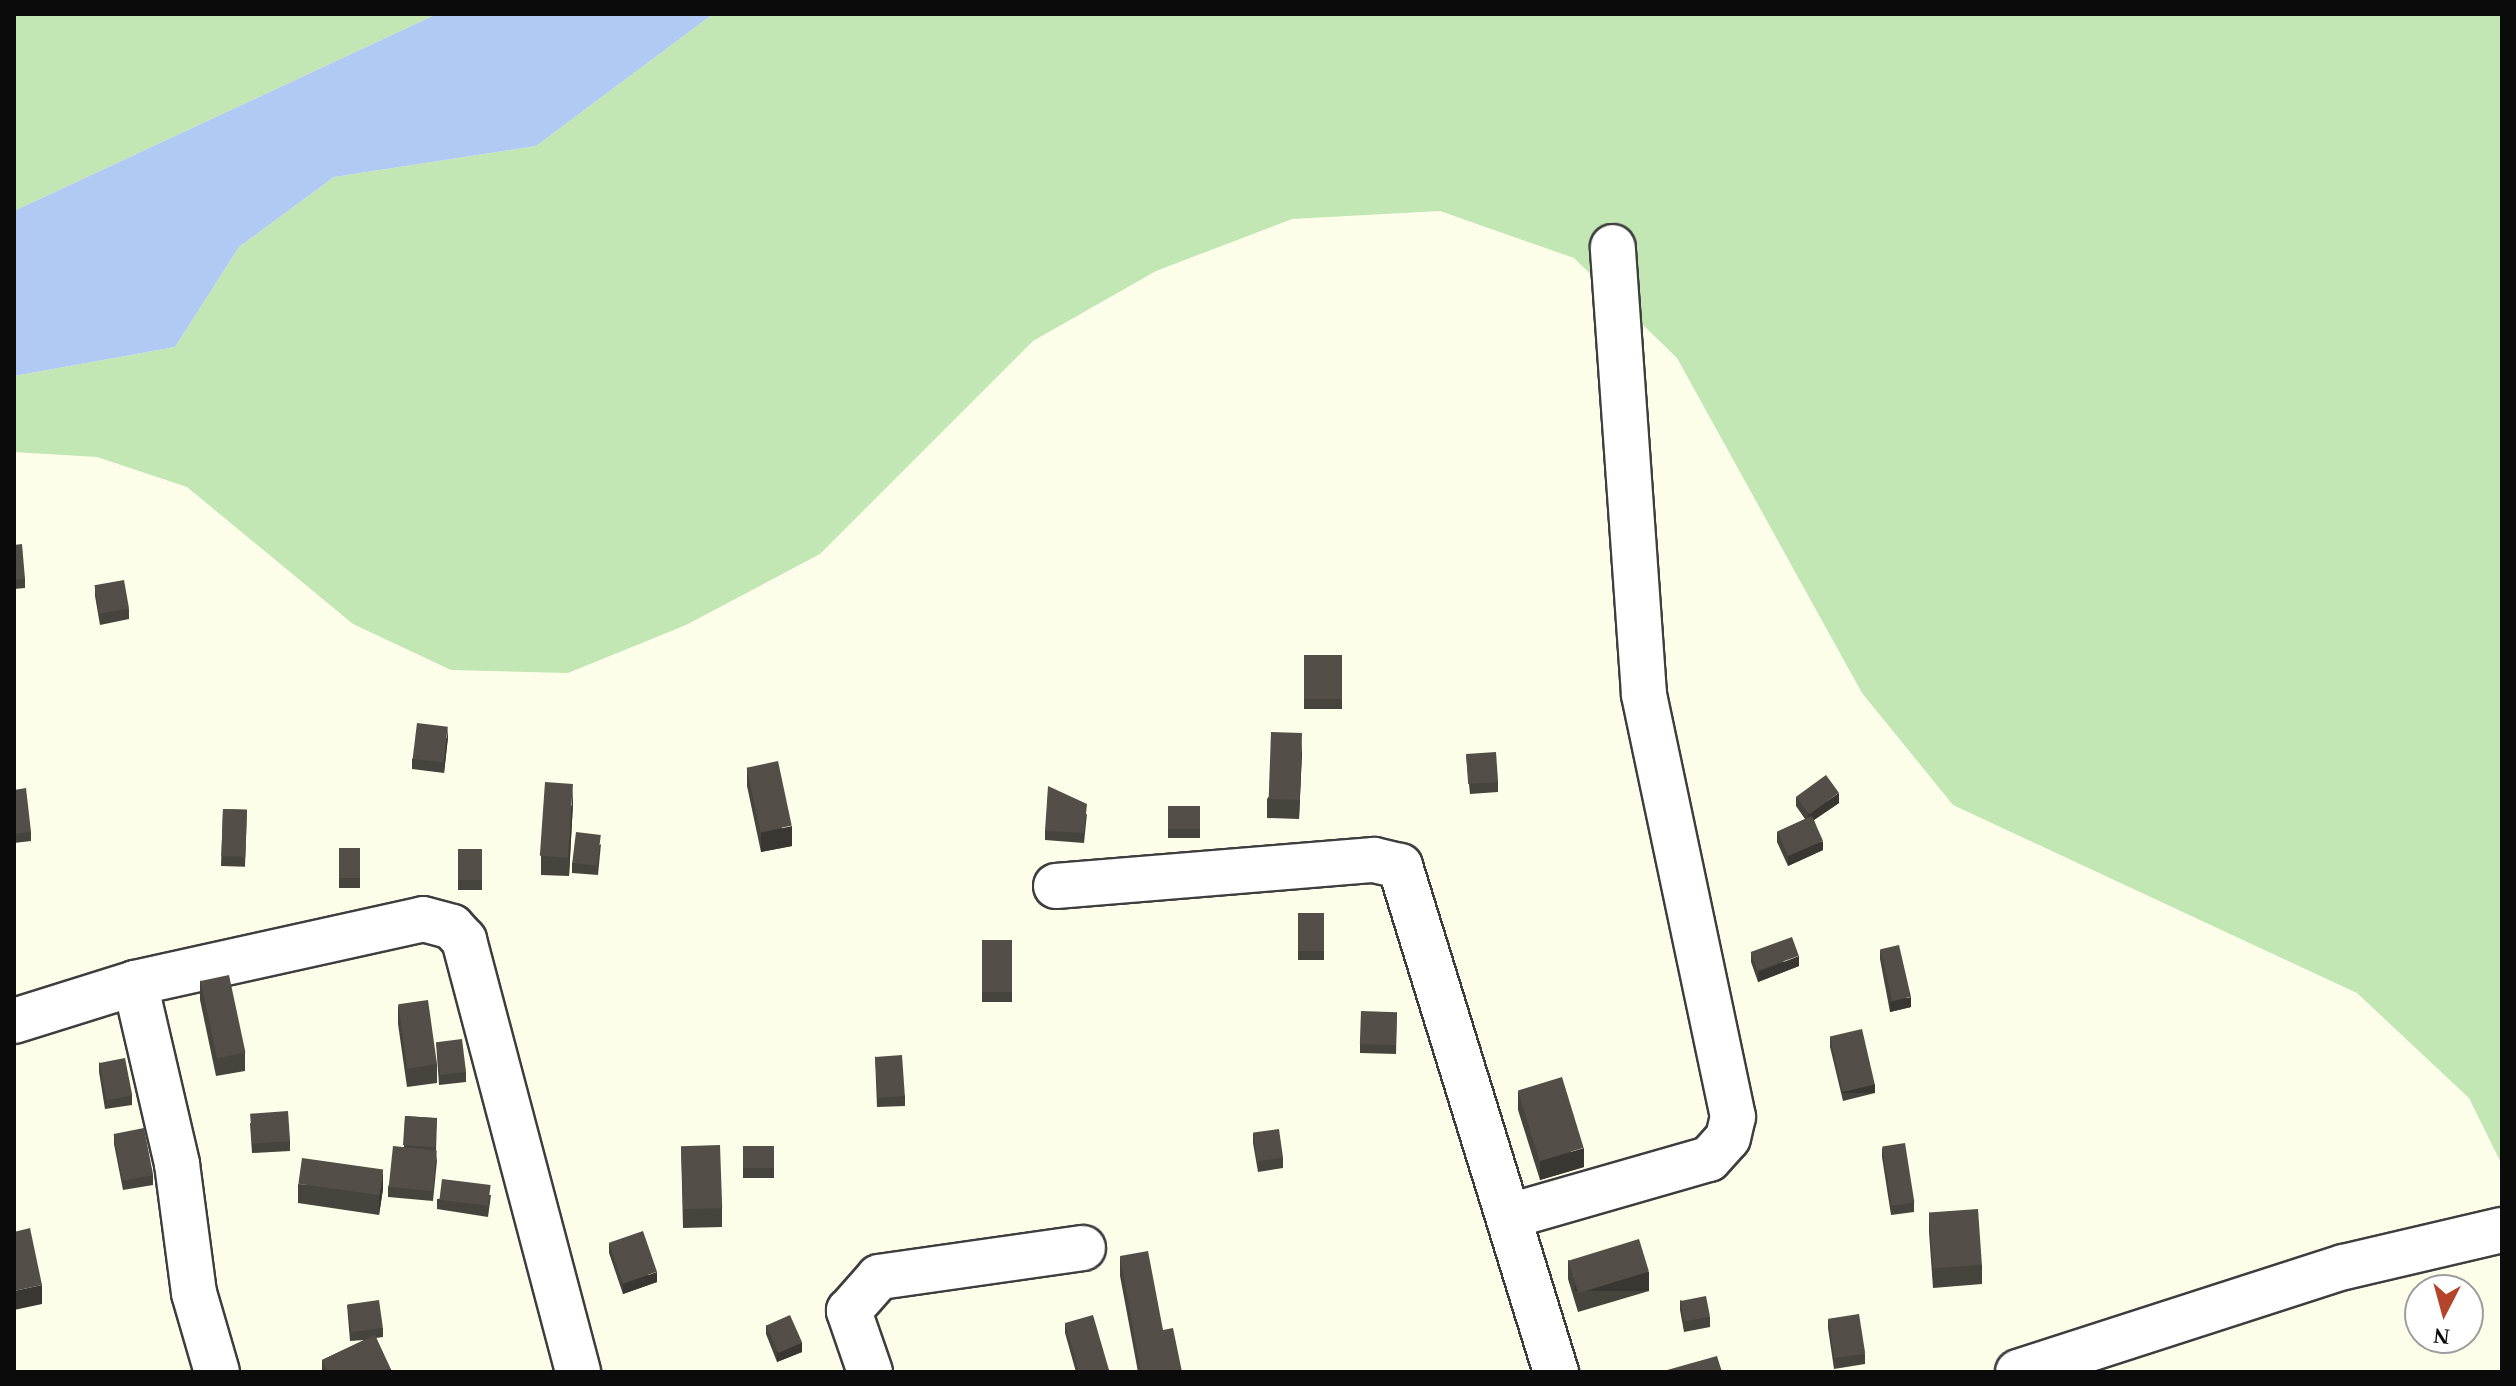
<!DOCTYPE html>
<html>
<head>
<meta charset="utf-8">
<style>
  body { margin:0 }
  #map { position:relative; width:2516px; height:1386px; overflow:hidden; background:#fdfee9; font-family:Georgia,serif }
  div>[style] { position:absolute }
  .green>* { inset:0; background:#c3e6b5 }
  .water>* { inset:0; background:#b0caf3 }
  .roads { filter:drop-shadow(2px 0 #3e3e3e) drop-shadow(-2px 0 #3e3e3e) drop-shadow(0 2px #3e3e3e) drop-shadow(0 -2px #3e3e3e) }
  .minor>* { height:44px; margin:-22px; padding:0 22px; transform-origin:22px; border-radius:22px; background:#fff }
  .wall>* { inset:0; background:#47443e; transform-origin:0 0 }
  .shaded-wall>* { inset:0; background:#3a3732; transform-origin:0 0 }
  .building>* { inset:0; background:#534f48; transform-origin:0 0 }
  span { translate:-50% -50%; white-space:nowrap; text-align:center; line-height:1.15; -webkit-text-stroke:8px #fff; paint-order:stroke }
  .frame { position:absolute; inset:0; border:16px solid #0b0b0b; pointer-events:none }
  .north { position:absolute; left:2404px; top:1274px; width:80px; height:80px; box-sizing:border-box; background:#fff; border:2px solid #9d9d9d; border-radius:50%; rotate:186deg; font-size:22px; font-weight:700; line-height:32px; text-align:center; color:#0b0b0b }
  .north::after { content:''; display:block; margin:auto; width:28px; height:36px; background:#b4452a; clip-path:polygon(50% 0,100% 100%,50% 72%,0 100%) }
</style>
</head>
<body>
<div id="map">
  <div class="green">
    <div style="clip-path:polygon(14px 14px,437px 14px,14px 211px)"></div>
    <div style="clip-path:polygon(713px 14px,2502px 14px,2502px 1165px,2469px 1098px,2357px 993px,1953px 805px,1862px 693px,1677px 358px,1574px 258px,1440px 211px,1292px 219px,1156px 271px,1033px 341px,820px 554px,686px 625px,568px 673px,451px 670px,353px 624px,187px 487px,97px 457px,14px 452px,14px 376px,175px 347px,239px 247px,334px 177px,536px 146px)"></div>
  </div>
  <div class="water">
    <div style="clip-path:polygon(437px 14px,713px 14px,536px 146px,334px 177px,239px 247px,175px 347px,14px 376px,14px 211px)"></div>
  </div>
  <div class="roads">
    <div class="minor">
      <div style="left:1056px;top:886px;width:319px;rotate:-4.7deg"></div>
      <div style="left:1374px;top:860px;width:27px;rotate:13deg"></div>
      <div style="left:1400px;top:866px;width:530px;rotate:72.87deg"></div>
      <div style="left:135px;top:983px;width:186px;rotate:76.9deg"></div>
      <div style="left:177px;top:1164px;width:130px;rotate:82.5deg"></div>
      <div style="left:194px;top:1293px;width:82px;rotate:73.8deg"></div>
      <div style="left:14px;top:1021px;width:127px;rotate:-17.4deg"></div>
      <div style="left:135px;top:983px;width:295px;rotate:-12.5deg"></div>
      <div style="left:423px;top:919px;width:30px;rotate:15deg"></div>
      <div style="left:452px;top:927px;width:18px;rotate:47deg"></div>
      <div style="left:464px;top:940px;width:447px;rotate:75.2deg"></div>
      <div style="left:1510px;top:1216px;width:207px;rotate:-16deg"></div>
      <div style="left:1709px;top:1159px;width:28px;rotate:-48deg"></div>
      <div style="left:1728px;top:1138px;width:22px;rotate:-77deg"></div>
      <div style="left:1733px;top:1117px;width:432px;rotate:-101.9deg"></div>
      <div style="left:1644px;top:694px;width:448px;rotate:-94deg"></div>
      <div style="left:870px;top:1372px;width:65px;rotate:-109deg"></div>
      <div style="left:849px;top:1311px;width:45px;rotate:-48.6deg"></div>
      <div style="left:879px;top:1277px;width:206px;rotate:-8.1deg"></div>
      <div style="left:2018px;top:1372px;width:342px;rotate:-17.9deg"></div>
      <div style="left:2344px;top:1267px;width:162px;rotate:-13.2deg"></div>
    </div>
  </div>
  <div class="wall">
    <div style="clip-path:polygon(14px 545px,25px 579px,25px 588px,14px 589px)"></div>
    <div style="clip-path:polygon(95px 586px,129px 609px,129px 619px,100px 625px,95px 596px)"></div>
    <div style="left:1304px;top:655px;width:38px;height:54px"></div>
    <div style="clip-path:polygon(448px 737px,444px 773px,412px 769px,412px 759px)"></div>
    <div style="clip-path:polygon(1302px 752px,1299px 819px,1267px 818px,1267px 799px)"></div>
    <div style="clip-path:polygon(1466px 755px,1498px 782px,1498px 792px,1470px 794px)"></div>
    <div style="clip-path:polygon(747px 767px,792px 846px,761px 852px,747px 786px)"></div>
    <div style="clip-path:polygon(14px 790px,31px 832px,31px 841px,14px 843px)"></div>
    <div style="clip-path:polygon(1796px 797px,1839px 803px,1814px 820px,1823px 850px,1788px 866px,1777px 842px,1777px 832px,1805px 819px,1796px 806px)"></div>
    <div style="clip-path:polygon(573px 803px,569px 876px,541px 875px,541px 856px)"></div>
    <div style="left:1168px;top:806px;width:32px;height:32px"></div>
    <div style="left:223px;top:809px;width:24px;height:57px;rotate:2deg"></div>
    <div style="clip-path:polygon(1087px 814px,1084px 843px,1045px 840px,1045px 831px)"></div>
    <div style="clip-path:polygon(601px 844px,598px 875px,572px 873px,572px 863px)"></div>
    <div style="left:339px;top:848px;width:21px;height:40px"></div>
    <div style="left:458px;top:849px;width:24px;height:41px"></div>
    <div style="left:1298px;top:913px;width:26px;height:47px"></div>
    <div style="left:982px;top:940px;width:30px;height:62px"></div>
    <div style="clip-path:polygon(1880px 949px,1911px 1007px,1890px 1012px,1880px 959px)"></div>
    <div style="clip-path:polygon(1751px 952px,1799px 966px,1758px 982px,1751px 962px)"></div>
    <div style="clip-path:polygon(200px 980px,245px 1052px,245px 1071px,216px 1076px,200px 1000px)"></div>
    <div style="clip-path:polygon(398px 1005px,437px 1064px,437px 1083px,407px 1087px,398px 1024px)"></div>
    <div style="clip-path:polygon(1397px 1012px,1396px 1054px,1360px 1053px,1360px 1044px)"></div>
    <div style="clip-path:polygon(1830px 1037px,1875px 1093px,1843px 1101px,1830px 1047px)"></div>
    <div style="clip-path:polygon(436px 1042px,466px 1072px,466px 1082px,439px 1085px)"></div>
    <div style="clip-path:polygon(875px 1056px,905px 1096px,905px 1106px,877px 1107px)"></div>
    <div style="clip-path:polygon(99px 1062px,132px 1095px,132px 1105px,105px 1109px,99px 1072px)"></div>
    <div style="clip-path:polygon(1518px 1091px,1584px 1167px,1540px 1180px,1518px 1110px)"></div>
    <div style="clip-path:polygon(405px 1116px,437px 1118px,436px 1151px,437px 1161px,433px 1201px,388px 1197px,388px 1187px,404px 1147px)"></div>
    <div style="clip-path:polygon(250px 1123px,290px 1141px,290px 1151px,252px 1153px)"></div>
    <div style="clip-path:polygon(1253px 1133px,1283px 1158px,1283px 1168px,1258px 1172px,1253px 1143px)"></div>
    <div style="clip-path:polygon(114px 1134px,153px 1175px,153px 1185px,123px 1190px,114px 1144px)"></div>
    <div style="clip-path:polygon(681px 1146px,722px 1208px,722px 1227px,683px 1228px)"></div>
    <div style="left:743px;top:1146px;width:31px;height:32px"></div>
    <div style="clip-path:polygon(1882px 1147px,1914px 1202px,1914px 1212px,1891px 1215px,1882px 1157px)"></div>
    <div style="clip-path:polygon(298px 1184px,383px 1189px,379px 1215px,298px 1203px)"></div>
    <div style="clip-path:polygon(491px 1195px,488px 1217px,437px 1209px,437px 1199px)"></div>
    <div style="clip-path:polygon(1929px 1212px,1982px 1265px,1982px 1284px,1933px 1288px,1929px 1232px)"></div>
    <div style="clip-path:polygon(609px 1243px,657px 1282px,623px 1294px,609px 1253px)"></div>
    <div style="clip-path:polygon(1120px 1256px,1163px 1330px,1182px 1372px,1138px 1372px,1120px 1276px)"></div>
    <div style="clip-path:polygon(1568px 1260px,1649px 1291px,1578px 1312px,1568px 1279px)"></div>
    <div style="clip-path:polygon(1680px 1300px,1710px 1317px,1710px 1327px,1684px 1332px,1680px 1310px)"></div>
    <div style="clip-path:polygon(347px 1305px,383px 1328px,383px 1337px,376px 1338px,392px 1372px,322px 1372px,322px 1360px,364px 1340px,350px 1341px)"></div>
    <div style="clip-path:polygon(1828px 1319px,1865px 1354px,1865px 1364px,1834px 1369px,1828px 1328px)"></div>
    <div style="clip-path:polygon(1065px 1323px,1109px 1372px,1076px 1372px,1065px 1333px)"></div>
    <div style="clip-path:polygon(766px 1325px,802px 1352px,777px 1362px,766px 1334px)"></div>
  </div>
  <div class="shaded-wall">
    <div style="clip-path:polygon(448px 727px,448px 737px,444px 773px,444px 763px)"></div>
    <div style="clip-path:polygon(1302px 733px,1302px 752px,1299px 819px,1299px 800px)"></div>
    <div style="clip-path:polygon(573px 784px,573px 803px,569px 876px,569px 857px)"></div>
    <div style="clip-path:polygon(1839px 793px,1839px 803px,1808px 824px,1808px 814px)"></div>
    <div style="clip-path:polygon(792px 826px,792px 846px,761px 852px,761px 833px)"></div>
    <div style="clip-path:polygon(1823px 841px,1823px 850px,1788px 866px,1788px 856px)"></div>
    <div style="clip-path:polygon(1799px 956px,1799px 966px,1758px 982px,1758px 972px)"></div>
    <div style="clip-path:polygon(1911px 997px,1911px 1007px,1890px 1012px,1890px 1002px)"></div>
    <div style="left:1875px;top:1084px;width:9px;height:33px;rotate:90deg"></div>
    <div style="clip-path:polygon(1584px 1148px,1584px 1167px,1540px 1180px,1540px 1161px)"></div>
    <div style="clip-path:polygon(383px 1169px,383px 1189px,379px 1215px,379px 1195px)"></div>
    <div style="clip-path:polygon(657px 1272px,657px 1282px,623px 1294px,623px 1284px)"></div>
    <div style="left:1649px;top:1272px;width:19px;height:74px;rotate:90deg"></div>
    <div style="clip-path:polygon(42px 1285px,42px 1304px,14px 1310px,14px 1291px)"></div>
    <div style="clip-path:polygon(802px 1342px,802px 1352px,777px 1362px,777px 1352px)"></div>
  </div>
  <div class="building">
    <div style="clip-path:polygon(22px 544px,25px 579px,14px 580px,14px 545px)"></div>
    <div style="left:124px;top:580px;width:29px;height:30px;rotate:80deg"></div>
    <div style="left:1304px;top:655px;width:38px;height:44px"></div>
    <div style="left:417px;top:723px;width:31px;height:36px;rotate:7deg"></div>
    <div style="left:1271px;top:732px;width:31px;height:67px;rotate:2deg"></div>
    <div style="left:1496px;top:752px;width:30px;height:30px;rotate:86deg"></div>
    <div style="left:778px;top:761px;width:66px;height:32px;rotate:78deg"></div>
    <div style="left:1826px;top:775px;width:22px;height:37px;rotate:54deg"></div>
    <div style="left:545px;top:782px;width:28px;height:74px;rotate:4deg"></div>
    <div style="clip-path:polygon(1048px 786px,1087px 804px,1084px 833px,1045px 831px)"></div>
    <div style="clip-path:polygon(26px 788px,31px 832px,14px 834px,14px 790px)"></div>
    <div style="left:1168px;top:806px;width:32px;height:23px"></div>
    <div style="left:223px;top:809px;width:24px;height:47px;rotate:2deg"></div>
    <div style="left:1812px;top:816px;width:27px;height:38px;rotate:66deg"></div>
    <div style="left:576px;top:832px;width:25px;height:31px;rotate:7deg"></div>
    <div style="left:339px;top:848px;width:21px;height:30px"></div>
    <div style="left:458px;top:849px;width:24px;height:31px"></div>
    <div style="left:1298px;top:913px;width:26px;height:38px"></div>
    <div style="left:1792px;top:937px;width:20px;height:44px;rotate:70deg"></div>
    <div style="left:982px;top:940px;width:30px;height:52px"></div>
    <div style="left:1899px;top:945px;width:53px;height:19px;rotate:77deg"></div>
    <div style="left:229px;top:975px;width:79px;height:29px;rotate:78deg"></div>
    <div style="left:428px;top:1000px;width:65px;height:30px;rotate:82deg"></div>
    <div style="left:1361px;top:1011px;width:36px;height:33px;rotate:2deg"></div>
    <div style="left:1862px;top:1029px;width:57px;height:33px;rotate:77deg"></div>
    <div style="left:462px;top:1039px;width:33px;height:26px;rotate:83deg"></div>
    <div style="left:902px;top:1055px;width:41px;height:27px;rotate:86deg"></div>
    <div style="left:125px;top:1058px;width:38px;height:26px;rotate:79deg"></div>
    <div style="left:1562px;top:1077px;width:74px;height:46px;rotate:73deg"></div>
    <div style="left:288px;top:1111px;width:30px;height:38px;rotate:86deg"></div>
    <div style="left:405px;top:1116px;width:32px;height:29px;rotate:4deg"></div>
    <div style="left:144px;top:1128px;width:48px;height:31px;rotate:79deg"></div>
    <div style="left:1279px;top:1129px;width:29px;height:26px;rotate:82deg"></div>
    <div style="left:1905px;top:1143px;width:60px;height:23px;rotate:81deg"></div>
    <div style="left:720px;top:1145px;width:63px;height:39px;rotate:88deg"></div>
    <div style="left:393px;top:1146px;width:44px;height:41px;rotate:6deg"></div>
    <div style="left:743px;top:1146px;width:31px;height:22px"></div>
    <div style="left:302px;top:1158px;width:82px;height:26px;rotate:8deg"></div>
    <div style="left:442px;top:1179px;width:49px;height:21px;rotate:7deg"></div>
    <div style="left:1978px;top:1209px;width:56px;height:49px;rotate:86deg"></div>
    <div style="clip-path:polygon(30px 1228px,42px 1285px,14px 1291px,14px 1232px)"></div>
    <div style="left:643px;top:1231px;width:43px;height:36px;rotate:71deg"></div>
    <div style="left:1639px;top:1239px;width:34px;height:74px;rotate:73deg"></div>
    <div style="clip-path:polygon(1148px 1251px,1163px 1330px,1173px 1328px,1182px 1372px,1141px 1372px,1120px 1256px)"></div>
    <div style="left:1706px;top:1296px;width:21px;height:26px;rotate:79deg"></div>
    <div style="left:379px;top:1300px;width:28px;height:32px;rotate:82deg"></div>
    <div style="left:1859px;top:1314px;width:40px;height:31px;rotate:81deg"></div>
    <div style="left:790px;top:1315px;width:30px;height:26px;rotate:66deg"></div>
    <div style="clip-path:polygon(1093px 1315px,1109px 1370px,1102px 1372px,1079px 1372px,1065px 1323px)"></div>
    <div style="clip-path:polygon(375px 1335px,392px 1372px,328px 1372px,322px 1360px)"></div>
    <div style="clip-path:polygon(1717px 1356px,1722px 1372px,1660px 1372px)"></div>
  </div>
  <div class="frame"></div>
  <div class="north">N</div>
</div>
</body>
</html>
